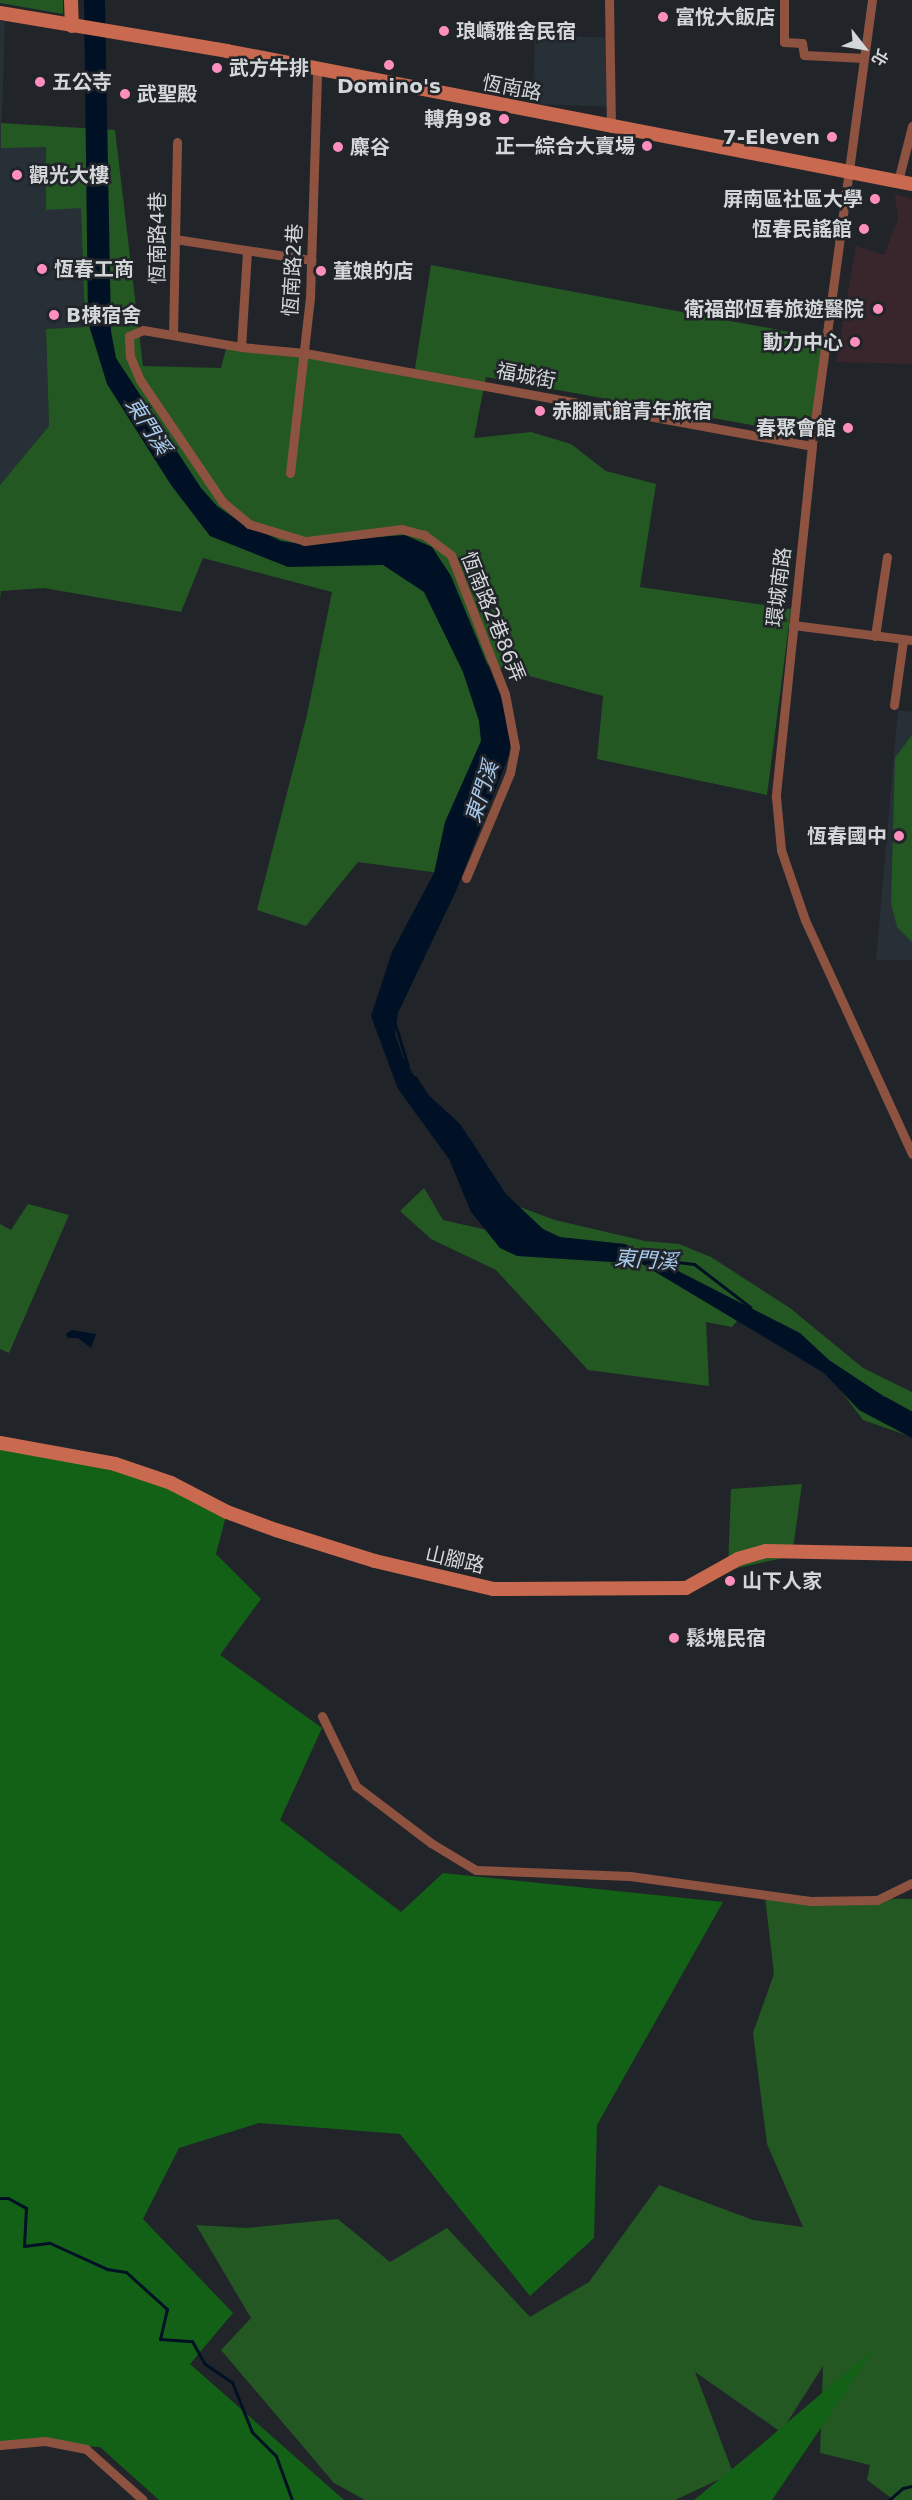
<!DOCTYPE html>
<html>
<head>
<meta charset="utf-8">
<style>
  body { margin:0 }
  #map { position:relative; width:912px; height:2500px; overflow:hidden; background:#212529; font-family:"DejaVu Sans","Noto Sans TC",sans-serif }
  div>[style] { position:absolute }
  .built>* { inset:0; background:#272f37; transform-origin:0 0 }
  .medical>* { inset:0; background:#38262c }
  .green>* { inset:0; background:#235823 }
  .forest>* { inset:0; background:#136017 }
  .water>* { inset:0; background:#001125 }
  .stream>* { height:3px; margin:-1.5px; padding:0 1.5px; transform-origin:1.5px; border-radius:1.5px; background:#001125 }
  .street>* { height:9px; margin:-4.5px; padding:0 4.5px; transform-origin:4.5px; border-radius:4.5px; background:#8e5241 }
  .secondary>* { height:14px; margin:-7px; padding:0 7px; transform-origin:7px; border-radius:7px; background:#c9694f }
  .dots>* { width:16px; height:16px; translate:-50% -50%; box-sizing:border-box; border:3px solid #212529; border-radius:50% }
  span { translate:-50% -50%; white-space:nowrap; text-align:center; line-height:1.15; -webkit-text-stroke:5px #212529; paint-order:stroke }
  .poi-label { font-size:20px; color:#d4d7d9; font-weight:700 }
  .left { translate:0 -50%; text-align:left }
  .right { translate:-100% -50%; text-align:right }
  .street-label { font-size:20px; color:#d4d7d9 }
  .water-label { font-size:21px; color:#a8cbef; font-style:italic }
  .north { position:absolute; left:834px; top:18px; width:60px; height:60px; -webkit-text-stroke:4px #212529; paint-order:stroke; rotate:121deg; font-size:16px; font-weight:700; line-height:24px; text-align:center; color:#d4d7d9 }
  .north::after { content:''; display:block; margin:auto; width:21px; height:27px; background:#d4d7d9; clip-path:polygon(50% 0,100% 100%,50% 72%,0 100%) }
</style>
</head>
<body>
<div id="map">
  <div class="built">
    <div style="clip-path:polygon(0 21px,5px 22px,1px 147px,46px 147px,81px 207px,85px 327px,46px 330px,49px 426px,0 485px)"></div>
    <div style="left:535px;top:35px;width:76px;height:69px;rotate:2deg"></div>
    <div style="clip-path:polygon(898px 710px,912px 712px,912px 960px,876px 960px)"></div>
  </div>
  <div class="medical">
    <div style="clip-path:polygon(895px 194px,912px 199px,912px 364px,836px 362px,856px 246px,884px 255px,898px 219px)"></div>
  </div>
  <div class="green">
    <div style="clip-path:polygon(0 0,63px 0,63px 14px,0 3px)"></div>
    <div style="clip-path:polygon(1px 123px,115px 130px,143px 366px,221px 368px,227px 345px,414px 375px,431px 265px,827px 339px,812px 436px,486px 377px,474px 438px,531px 432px,571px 444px,606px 471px,656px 484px,640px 587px,791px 609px,767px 795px,597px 759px,603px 696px,474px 661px,493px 710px,454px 875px,358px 862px,306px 926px,257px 910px,307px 715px,332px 592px,203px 558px,181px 612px,44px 588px,1px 591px,0 598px,0 485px,49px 426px,46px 329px,85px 327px,81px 208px,46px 210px,46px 147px,1px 148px)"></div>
    <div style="clip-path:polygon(912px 735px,912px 942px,897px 927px,891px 903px,895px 758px)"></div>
    <div style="clip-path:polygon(424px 1188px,443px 1220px,500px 1233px,517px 1206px,555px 1220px,645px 1241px,679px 1244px,711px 1257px,790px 1308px,863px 1368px,912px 1392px,912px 1437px,863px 1420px,833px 1380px,749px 1306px,732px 1327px,706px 1322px,709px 1386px,588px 1370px,496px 1270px,431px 1239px,400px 1211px)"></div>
    <div style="clip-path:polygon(28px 1204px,69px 1215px,9px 1353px,0 1349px,0 1224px,11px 1230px)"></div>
    <div style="clip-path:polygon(802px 1484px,792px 1556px,728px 1570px,731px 1489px)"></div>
    <div style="clip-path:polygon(765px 1897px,912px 1899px,912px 2500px,894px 2500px,867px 2480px,870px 2465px,820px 2453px,823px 2366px,781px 2432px,695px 2372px,733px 2473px,675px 2500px,365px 2500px,334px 2483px,221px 2350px,251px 2318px,196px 2225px,247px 2228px,338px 2219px,390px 2262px,447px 2228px,530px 2317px,589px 2282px,659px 2185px,753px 2220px,803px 2227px,767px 2144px,753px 2033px,774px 1974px)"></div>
  </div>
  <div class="forest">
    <div style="clip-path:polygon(0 1443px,115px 1464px,227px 1512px,216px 1554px,261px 1599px,220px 1655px,322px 1728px,280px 1820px,401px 1912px,443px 1873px,723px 1902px,597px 2125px,594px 2238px,530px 2296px,400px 2134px,259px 2123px,179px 2148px,143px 2219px,233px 2313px,190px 2364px,344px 2500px,159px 2500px,100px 2447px,0 2441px)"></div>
    <div style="clip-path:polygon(875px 2348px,772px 2500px,694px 2500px,748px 2456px)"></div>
  </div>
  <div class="water">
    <div style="clip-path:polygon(84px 0,105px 0,111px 331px,116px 358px,201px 488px,217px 506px,237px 520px,281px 541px,295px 543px,405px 535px,432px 547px,451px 576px,500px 695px,511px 737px,509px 755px,456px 891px,398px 1013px,395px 1034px,403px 1057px,422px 1089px,460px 1124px,506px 1194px,543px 1229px,560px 1237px,625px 1244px,800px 1333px,829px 1360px,912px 1415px,912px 1438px,859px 1410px,824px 1373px,642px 1264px,517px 1256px,500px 1248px,471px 1212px,449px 1159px,398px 1089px,371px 1016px,392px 952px,434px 873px,445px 822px,481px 741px,479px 721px,463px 672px,424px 592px,383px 565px,288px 567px,210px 536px,171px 485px,107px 384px,88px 322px)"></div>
    <div style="clip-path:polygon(72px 1330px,96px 1334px,91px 1348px,78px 1338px,68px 1338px,66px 1334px)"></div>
  </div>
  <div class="stream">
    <div style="left:103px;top:62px;width:14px;rotate:-90deg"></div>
    <div style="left:395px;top:1024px;width:44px;rotate:72.8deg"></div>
    <div style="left:415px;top:1077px;width:20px;rotate:57deg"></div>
    <div style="left:469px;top:1140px;width:20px;rotate:60deg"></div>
    <div style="left:652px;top:1259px;width:42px;rotate:6.8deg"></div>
    <div style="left:694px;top:1264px;width:71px;rotate:37.5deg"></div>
    <div style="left:885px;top:1398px;width:31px;rotate:29deg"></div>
    <div style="left:0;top:2198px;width:8px"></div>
    <div style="left:8px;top:2198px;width:21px;rotate:29deg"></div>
    <div style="left:26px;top:2208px;width:38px;rotate:93deg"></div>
    <div style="left:24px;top:2246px;width:26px;rotate:-7deg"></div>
    <div style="left:50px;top:2243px;width:63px;rotate:24.5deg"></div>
    <div style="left:107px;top:2269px;width:19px;rotate:9deg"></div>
    <div style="left:126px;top:2272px;width:55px;rotate:42.1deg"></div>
    <div style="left:167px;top:2309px;width:31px;rotate:103deg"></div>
    <div style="left:160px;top:2339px;width:32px;rotate:4deg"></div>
    <div style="left:192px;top:2341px;width:26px;rotate:61deg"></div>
    <div style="left:205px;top:2364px;width:32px;rotate:34deg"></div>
    <div style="left:232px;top:2382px;width:54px;rotate:68.2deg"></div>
    <div style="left:252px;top:2432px;width:34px;rotate:45deg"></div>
    <div style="left:276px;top:2456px;width:47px;rotate:70deg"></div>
    <div style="left:889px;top:2500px;width:18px;rotate:-41deg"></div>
    <div style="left:903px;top:2488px;width:9px;rotate:-13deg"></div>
  </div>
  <div class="street">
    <div style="left:609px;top:0;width:128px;rotate:89.1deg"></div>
    <div style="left:784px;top:0;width:42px;rotate:90deg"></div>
    <div style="left:784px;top:42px;width:18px;rotate:3deg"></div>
    <div style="left:802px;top:43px;width:12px;rotate:81deg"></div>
    <div style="left:804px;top:55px;width:60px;rotate:2.9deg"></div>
    <div style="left:872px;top:0;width:450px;rotate:97.7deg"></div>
    <div style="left:812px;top:446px;width:353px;rotate:95.9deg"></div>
    <div style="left:776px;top:797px;width:53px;rotate:84.6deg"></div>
    <div style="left:781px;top:850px;width:74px;rotate:71.1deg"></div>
    <div style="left:805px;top:920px;width:257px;rotate:65.4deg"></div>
    <div style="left:898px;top:181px;width:57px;rotate:-75.7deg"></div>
    <div style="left:175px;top:239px;width:138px;rotate:8.8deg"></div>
    <div style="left:173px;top:335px;width:193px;rotate:-88.8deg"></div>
    <div style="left:241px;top:347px;width:96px;rotate:-86.4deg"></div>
    <div style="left:290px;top:473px;width:176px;rotate:-83.5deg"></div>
    <div style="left:310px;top:298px;width:229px;rotate:-88.2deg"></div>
    <div style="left:793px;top:625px;width:120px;rotate:7.2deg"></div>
    <div style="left:875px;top:636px;width:80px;rotate:-81.4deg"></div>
    <div style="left:894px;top:705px;width:66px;rotate:-82.1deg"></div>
    <div style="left:466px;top:878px;width:114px;rotate:-67.3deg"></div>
    <div style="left:510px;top:773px;width:26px;rotate:-79deg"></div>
    <div style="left:515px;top:747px;width:54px;rotate:-100.7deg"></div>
    <div style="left:505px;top:694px;width:149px;rotate:-111.2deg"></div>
    <div style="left:451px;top:555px;width:34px;rotate:-143deg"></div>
    <div style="left:424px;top:535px;width:23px;rotate:-165deg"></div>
    <div style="left:402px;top:529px;width:98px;rotate:172.9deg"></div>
    <div style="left:305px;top:541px;width:59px;rotate:-163.1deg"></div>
    <div style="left:249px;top:524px;width:35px;rotate:-140deg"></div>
    <div style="left:222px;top:501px;width:146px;rotate:-124.1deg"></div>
    <div style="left:140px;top:380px;width:25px;rotate:-113deg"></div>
    <div style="left:130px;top:357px;width:21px;rotate:-93deg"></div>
    <div style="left:129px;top:336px;width:15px;rotate:-23deg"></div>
    <div style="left:143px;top:330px;width:99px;rotate:9.8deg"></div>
    <div style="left:241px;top:347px;width:64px;rotate:5.4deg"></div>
    <div style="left:305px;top:353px;width:515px;rotate:10.39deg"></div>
    <div style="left:322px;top:1716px;width:78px;rotate:64.1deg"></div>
    <div style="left:356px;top:1786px;width:94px;rotate:37.2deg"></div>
    <div style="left:431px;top:1843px;width:52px;rotate:31deg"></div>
    <div style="left:476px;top:1870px;width:154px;rotate:2.2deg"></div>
    <div style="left:630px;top:1876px;width:182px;rotate:7.9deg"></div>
    <div style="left:810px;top:1901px;width:67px;rotate:-0.9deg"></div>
    <div style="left:877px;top:1900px;width:39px;rotate:-26deg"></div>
    <div style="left:0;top:2445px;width:45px;rotate:-5.1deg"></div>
    <div style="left:45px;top:2441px;width:42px;rotate:11deg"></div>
    <div style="left:86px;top:2449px;width:76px;rotate:41.8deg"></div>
  </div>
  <div class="secondary">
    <div style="left:71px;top:0;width:26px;rotate:88deg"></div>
    <div style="left:0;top:13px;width:230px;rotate:9.5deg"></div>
    <div style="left:227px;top:51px;width:698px;rotate:10.99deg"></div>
    <div style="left:0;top:1443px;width:117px;rotate:10.3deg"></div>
    <div style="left:115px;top:1464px;width:59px;rotate:18.7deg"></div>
    <div style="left:171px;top:1483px;width:63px;rotate:27.4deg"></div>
    <div style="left:227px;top:1512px;width:52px;rotate:20.2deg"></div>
    <div style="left:276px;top:1530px;width:104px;rotate:17.4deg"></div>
    <div style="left:375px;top:1561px;width:121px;rotate:13.3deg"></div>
    <div style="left:493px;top:1589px;width:193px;rotate:-0.3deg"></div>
    <div style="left:686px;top:1588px;width:60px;rotate:-29.1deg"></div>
    <div style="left:738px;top:1559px;width:29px;rotate:-16deg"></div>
    <div style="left:766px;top:1551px;width:146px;rotate:1.2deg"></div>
  </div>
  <div class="dots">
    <div style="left:663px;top:17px;background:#fd8ebe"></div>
    <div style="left:444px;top:31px;background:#fd8ebe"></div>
    <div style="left:389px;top:65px;background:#fd8ebe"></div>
    <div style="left:217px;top:68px;background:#fd8ebe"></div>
    <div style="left:40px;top:82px;background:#fd8ebe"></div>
    <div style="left:125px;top:94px;background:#fd8ebe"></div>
    <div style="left:504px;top:119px;background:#fd8ebe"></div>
    <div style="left:832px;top:137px;background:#fd8ebe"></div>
    <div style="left:647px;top:146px;background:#fd8ebe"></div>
    <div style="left:338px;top:147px;background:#fd8ebe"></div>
    <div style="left:17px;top:175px;background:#fd8ebe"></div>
    <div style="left:875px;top:199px;background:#fd8ebe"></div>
    <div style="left:864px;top:229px;background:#fd8ebe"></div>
    <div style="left:42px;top:269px;background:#fd8ebe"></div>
    <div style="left:321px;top:271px;background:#fd8ebe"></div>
    <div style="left:878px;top:309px;background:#fd8ebe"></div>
    <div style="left:54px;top:315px;background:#fd8ebe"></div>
    <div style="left:855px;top:342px;background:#fd8ebe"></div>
    <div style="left:540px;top:411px;background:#fd8ebe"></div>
    <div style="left:848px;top:428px;background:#fd8ebe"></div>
    <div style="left:899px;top:836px;background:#fd8ebe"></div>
    <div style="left:730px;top:1581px;background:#fd8ebe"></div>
    <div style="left:674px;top:1638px;background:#fd8ebe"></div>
  </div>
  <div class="poi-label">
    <span class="left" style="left:675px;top:17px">富悅大飯店</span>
    <span class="left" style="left:456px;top:31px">琅嶠雅舍民宿</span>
    <span class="left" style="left:229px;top:68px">武方牛排</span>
    <span class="left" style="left:52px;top:82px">五公寺</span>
    <span style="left:389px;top:86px">Domino's</span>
    <span class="left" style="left:137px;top:94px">武聖殿</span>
    <span class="right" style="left:492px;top:119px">轉角98</span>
    <span class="right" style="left:820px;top:137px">7-Eleven</span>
    <span class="right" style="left:635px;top:146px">正一綜合大賣場</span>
    <span class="left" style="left:350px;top:147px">麋谷</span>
    <span class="left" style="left:29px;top:175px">觀光大樓</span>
    <span class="right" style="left:863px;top:199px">屏南區社區大學</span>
    <span class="right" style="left:852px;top:229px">恆春民謠館</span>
    <span class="left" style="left:54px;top:269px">恆春工商</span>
    <span class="left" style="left:333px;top:271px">董娘的店</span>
    <span class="right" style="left:864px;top:309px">衛福部恆春旅遊醫院</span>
    <span class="left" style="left:66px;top:315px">B棟宿舍</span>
    <span class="right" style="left:843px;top:342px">動力中心</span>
    <span class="left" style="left:552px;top:411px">赤腳貳館青年旅宿</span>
    <span class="right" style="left:836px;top:428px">春聚會館</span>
    <span class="right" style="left:887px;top:836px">恆春國中</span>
    <span class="left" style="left:742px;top:1581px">山下人家</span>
    <span class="left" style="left:686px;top:1638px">鬆塊民宿</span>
  </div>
  <div class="street-label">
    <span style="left:512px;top:88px;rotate:11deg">恆南路</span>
    <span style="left:157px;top:238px;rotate:-90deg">恆南路4巷</span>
    <span style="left:293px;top:270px;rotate:-87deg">恆南路2巷</span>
    <span style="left:526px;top:376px;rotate:11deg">福城街</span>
    <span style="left:779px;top:587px;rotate:-83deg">環城南路</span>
    <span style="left:493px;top:617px;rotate:68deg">恆南路2巷86弄</span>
    <span style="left:455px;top:1560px;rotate:13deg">山腳路</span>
  </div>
  <div class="water-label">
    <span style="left:148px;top:426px;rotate:57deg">東門溪</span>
    <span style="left:482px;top:792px;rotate:-72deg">東門溪</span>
    <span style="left:646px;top:1260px;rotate:4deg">東門溪</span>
  </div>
  <div class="north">北</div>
</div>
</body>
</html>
